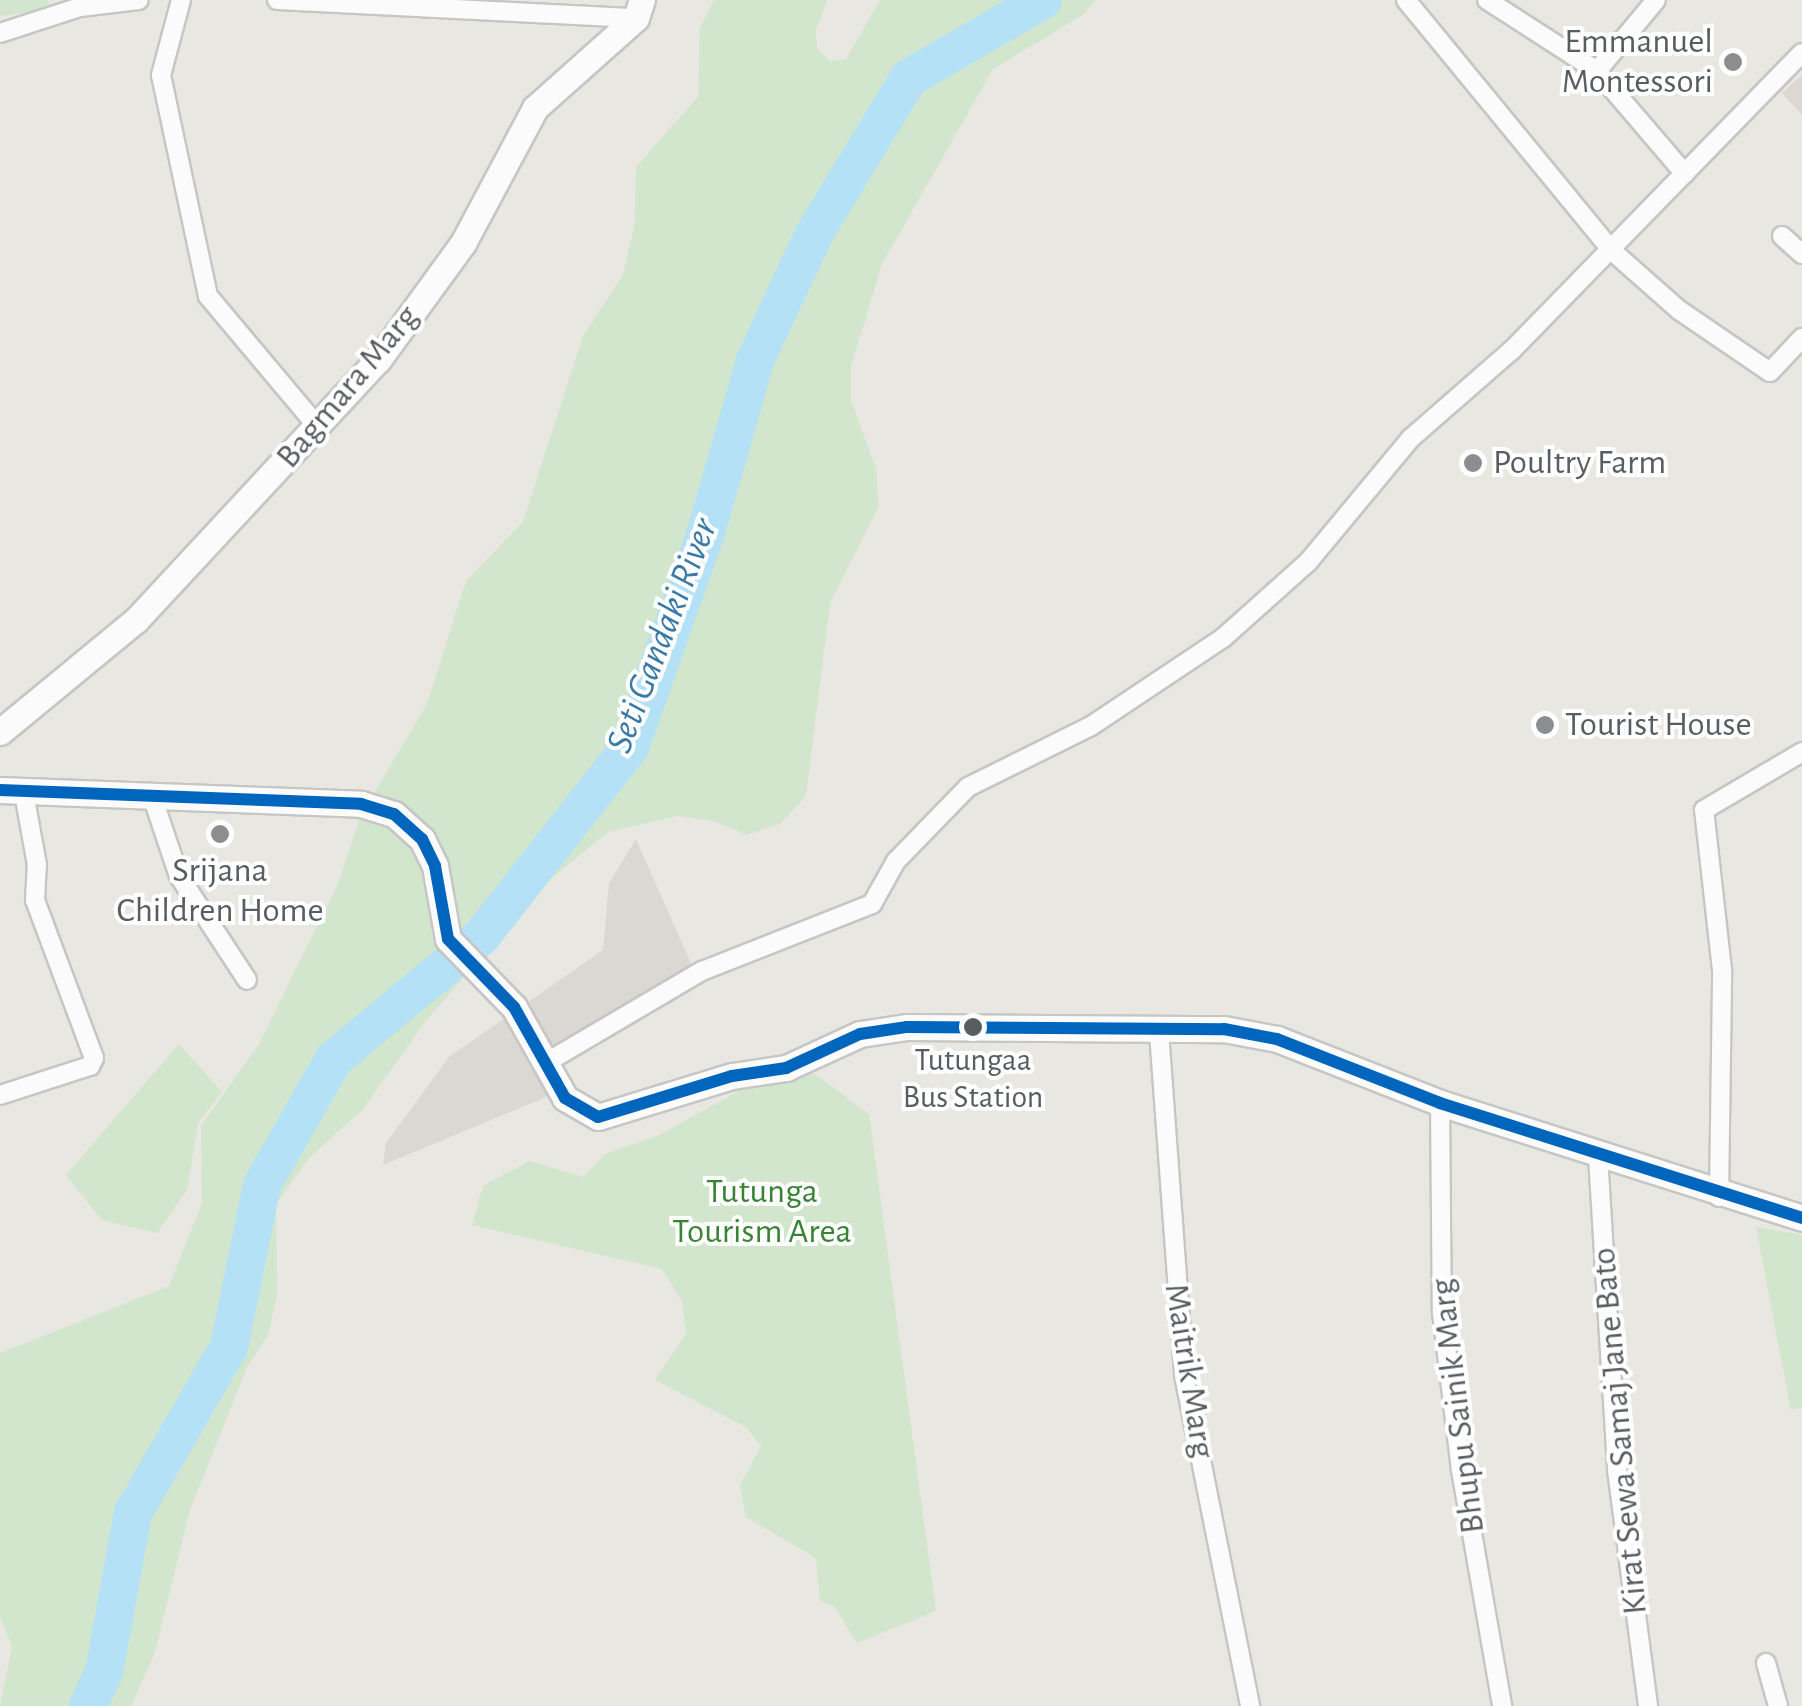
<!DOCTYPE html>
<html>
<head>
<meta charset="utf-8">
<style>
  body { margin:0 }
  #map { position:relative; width:1802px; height:1706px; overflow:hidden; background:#e9e7e2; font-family:"Alegreya Sans",sans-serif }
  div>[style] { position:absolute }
  .education>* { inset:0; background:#dbd7d2 }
  .green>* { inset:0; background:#d2e5cd }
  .river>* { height:38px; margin:-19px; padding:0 19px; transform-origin:19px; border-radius:19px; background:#b4e1f6 }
  .roads { filter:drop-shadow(2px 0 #c6c6c5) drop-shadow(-2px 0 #c6c6c5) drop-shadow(0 2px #c6c6c5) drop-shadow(0 -2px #c6c6c5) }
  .minor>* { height:18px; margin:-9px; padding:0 9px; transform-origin:9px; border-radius:9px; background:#fcfbfb }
  .secondary>* { height:25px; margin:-12.5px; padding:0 12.5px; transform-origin:12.5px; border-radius:12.5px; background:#fcfbfb }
  .bus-1>* { height:12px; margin:-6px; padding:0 6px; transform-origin:6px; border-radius:6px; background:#0065bd }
  .dots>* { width:28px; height:28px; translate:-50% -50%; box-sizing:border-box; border:5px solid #fff; border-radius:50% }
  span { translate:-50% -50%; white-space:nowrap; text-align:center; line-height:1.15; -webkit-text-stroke:8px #fff; paint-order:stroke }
  .bus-label { font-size:32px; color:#585d61 }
  .poi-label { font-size:35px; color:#585d61 }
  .right { translate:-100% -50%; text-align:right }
  .left { translate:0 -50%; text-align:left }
  .street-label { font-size:35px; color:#585d61 }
  .park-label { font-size:35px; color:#398434 }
  .water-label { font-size:38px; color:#397aa7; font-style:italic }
</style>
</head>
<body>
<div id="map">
  <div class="education">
    <div style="clip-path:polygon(1802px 75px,1802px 115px,1782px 93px)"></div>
    <div style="clip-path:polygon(636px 839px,693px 968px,556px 1048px,551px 1095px,383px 1165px,386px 1143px,449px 1057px,603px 950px,609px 883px)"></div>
  </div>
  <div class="green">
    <div style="clip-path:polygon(0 0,48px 0,50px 9px,0 16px)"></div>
    <div style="clip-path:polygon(714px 0,827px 0,816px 30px,817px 48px,830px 61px,846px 59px,880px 0,1096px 0,1084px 14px,993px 69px,882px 264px,851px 366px,851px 400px,876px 469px,879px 506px,830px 603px,806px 796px,780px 824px,746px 835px,714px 821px,677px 816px,608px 832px,548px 881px,428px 1018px,363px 1109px,309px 1158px,276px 1204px,277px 1295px,268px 1335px,247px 1367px,190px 1510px,155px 1652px,131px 1706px,0 1706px,12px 1647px,0 1616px,0 1353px,169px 1286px,202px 1203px,201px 1126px,259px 1044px,338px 884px,361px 815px,427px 704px,466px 581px,523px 522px,583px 336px,623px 275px,635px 223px,636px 167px,698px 97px,700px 28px)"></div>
    <div style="clip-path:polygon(179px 1044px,222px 1092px,198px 1123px,187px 1190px,157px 1233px,102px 1220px,66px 1175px)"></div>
    <div style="clip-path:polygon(815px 1074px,869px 1114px,936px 1611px,857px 1643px,834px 1606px,820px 1601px,816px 1558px,746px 1517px,740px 1485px,761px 1446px,746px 1427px,655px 1380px,686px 1334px,682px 1301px,662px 1269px,472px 1225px,483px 1186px,529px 1161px,584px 1177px,604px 1154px,658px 1136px,753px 1083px)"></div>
    <div style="clip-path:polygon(1756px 1227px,1802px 1235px,1802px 1407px,1791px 1410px)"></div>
  </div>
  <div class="river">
    <div style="left:88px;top:1706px;width:38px;rotate:-65deg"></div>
    <div style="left:104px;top:1672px;width:162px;rotate:-79.7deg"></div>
    <div style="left:133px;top:1513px;width:192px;rotate:-60deg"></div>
    <div style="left:229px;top:1347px;width:165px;rotate:-78.5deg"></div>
    <div style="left:262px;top:1185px;width:145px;rotate:-60.3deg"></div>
    <div style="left:334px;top:1059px;width:191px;rotate:-39.7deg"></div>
    <div style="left:481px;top:937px;width:241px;rotate:-51.9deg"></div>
    <div style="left:630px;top:747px;width:228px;rotate:-70.5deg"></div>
    <div style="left:706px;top:532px;width:181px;rotate:-74deg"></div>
    <div style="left:756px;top:358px;width:137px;rotate:-64.9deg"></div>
    <div style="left:814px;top:234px;width:183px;rotate:-58.7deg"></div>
    <div style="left:909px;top:78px;width:155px;rotate:-30.2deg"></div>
  </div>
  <div class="roads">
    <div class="minor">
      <div style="left:181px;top:0;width:78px;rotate:104.9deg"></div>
      <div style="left:161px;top:75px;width:226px;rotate:78deg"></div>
      <div style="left:208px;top:296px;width:171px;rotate:50deg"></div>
      <div style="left:277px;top:0;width:359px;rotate:2.9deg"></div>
      <div style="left:1406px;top:0;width:323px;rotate:50.6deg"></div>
      <div style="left:1611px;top:250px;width:91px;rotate:41.4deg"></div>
      <div style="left:1679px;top:310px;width:110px;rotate:34.3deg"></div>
      <div style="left:1770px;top:372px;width:47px;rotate:-46.7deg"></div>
      <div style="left:1487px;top:0;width:131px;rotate:32.8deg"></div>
      <div style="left:1597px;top:71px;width:135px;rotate:49.5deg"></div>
      <div style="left:0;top:33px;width:84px;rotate:-18deg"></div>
      <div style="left:80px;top:7px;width:59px;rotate:-6.8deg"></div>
      <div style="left:1597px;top:71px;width:92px;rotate:-50.3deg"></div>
      <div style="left:1782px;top:236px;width:27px;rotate:42deg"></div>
      <div style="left:152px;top:796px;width:84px;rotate:71.4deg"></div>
      <div style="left:179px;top:876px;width:124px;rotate:56.8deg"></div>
      <div style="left:1159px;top:1032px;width:344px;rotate:85.8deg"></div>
      <div style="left:1184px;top:1375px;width:338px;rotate:78.7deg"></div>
      <div style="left:549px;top:1061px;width:178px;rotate:-30.5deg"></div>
      <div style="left:702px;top:971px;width:183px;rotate:-21.5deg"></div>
      <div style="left:872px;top:904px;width:49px;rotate:-60.8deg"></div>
      <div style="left:896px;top:861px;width:103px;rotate:-45.8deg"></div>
      <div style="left:968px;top:787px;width:137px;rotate:-26.4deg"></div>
      <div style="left:1091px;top:726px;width:159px;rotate:-33.7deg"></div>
      <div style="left:1223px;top:638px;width:114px;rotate:-41.8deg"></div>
      <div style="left:1308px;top:562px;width:161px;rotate:-50.3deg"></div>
      <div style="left:1411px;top:438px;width:134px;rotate:-41.1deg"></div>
      <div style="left:1512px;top:350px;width:415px;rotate:-45.7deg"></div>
      <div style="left:0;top:1095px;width:95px;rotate:-17.9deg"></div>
      <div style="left:90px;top:1066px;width:9px;rotate:-63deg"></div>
      <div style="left:94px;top:1058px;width:169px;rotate:-110.5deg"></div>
      <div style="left:35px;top:900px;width:35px;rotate:-87deg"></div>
      <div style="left:37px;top:865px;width:78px;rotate:-100.3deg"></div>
      <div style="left:1440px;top:1103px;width:210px;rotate:89.5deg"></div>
      <div style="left:1442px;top:1313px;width:158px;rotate:83.1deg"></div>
      <div style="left:1461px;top:1470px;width:240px;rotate:80.1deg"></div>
      <div style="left:1598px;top:1156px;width:315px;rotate:86.5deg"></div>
      <div style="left:1617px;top:1470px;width:238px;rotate:82.5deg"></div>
      <div style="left:1719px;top:1197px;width:227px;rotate:-89.2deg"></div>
      <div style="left:1722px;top:970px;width:161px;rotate:-96.4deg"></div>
      <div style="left:1704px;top:810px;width:114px;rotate:-30.6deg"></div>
      <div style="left:1766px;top:1663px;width:45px;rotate:74.4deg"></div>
    </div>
    <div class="secondary">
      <div style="left:0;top:732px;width:176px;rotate:-39.5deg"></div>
      <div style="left:136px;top:620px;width:355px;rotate:-47.1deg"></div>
      <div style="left:378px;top:360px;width:145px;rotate:-54deg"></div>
      <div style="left:463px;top:243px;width:153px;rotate:-61.9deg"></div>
      <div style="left:535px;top:108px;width:135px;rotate:-41.7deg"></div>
      <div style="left:636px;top:18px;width:19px;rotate:-72deg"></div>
      <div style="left:0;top:790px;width:361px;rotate:2.2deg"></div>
      <div style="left:361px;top:804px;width:34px;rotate:17deg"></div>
      <div style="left:394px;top:814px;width:38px;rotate:42deg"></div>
      <div style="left:422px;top:839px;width:30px;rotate:64deg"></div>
      <div style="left:435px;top:866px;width:74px;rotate:79.9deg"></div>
      <div style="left:448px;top:939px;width:95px;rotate:45.9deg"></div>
      <div style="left:514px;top:1007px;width:104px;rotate:60.7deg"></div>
      <div style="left:565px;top:1098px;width:38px;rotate:30deg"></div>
      <div style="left:598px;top:1117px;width:140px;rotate:-17deg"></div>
      <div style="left:732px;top:1076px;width:55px;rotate:-8.4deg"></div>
      <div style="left:786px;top:1068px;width:81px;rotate:-24.7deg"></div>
      <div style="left:860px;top:1034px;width:48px;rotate:-8.5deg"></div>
      <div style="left:907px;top:1027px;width:317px;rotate:0.4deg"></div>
      <div style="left:1224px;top:1029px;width:54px;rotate:10.7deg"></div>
      <div style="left:1277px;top:1039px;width:175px;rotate:21.4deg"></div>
      <div style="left:1440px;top:1103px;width:380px;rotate:17.6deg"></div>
    </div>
  </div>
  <div class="bus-1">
    <div style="left:0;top:790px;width:361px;rotate:2.2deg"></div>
    <div style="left:361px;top:804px;width:34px;rotate:17deg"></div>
    <div style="left:394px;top:814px;width:38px;rotate:42deg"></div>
    <div style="left:422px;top:839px;width:30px;rotate:64deg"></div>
    <div style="left:435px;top:866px;width:74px;rotate:79.9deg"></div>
    <div style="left:448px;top:939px;width:95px;rotate:45.9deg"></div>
    <div style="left:514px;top:1007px;width:104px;rotate:60.7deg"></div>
    <div style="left:565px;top:1098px;width:38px;rotate:30deg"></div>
    <div style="left:598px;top:1117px;width:140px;rotate:-17deg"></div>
    <div style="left:732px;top:1076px;width:55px;rotate:-8.4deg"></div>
    <div style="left:786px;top:1068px;width:81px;rotate:-24.7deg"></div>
    <div style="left:860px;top:1034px;width:48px;rotate:-8.5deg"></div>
    <div style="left:907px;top:1027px;width:317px;rotate:0.4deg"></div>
    <div style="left:1224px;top:1029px;width:54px;rotate:10.7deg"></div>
    <div style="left:1277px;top:1039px;width:175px;rotate:21.4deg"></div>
    <div style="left:1440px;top:1103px;width:380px;rotate:17.6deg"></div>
  </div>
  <div class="dots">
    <div style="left:1733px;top:62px;background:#8b8d8e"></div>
    <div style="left:1473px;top:463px;background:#8b8d8e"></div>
    <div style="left:1545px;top:725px;background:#8b8d8e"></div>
    <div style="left:220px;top:834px;background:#8b8d8e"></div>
    <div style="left:973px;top:1027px;background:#585d61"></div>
  </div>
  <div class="bus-label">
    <span style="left:973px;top:1079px">Tutungaa<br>Bus Station</span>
  </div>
  <div class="poi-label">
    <span class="right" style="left:1713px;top:62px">Emmanuel<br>Montessori</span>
    <span class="left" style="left:1493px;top:463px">Poultry Farm</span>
    <span class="left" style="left:1565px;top:725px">Tourist House</span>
    <span style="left:220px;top:891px">Srijana<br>Children Home</span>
  </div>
  <div class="street-label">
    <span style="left:348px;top:387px;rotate:-50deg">Bagmara Marg</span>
    <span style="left:1189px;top:1371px;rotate:81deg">Maitrik Marg</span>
    <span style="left:1458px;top:1406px;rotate:-97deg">Bhupu Sainik Marg</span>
    <span style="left:1620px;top:1431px;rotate:-95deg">Kirat Sewa Samaj Jane Bato</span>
  </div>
  <div class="park-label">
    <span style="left:762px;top:1212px">Tutunga<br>Tourism Area</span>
  </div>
  <div class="water-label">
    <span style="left:663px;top:636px;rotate:-69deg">Seti Gandaki River</span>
  </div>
</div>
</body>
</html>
